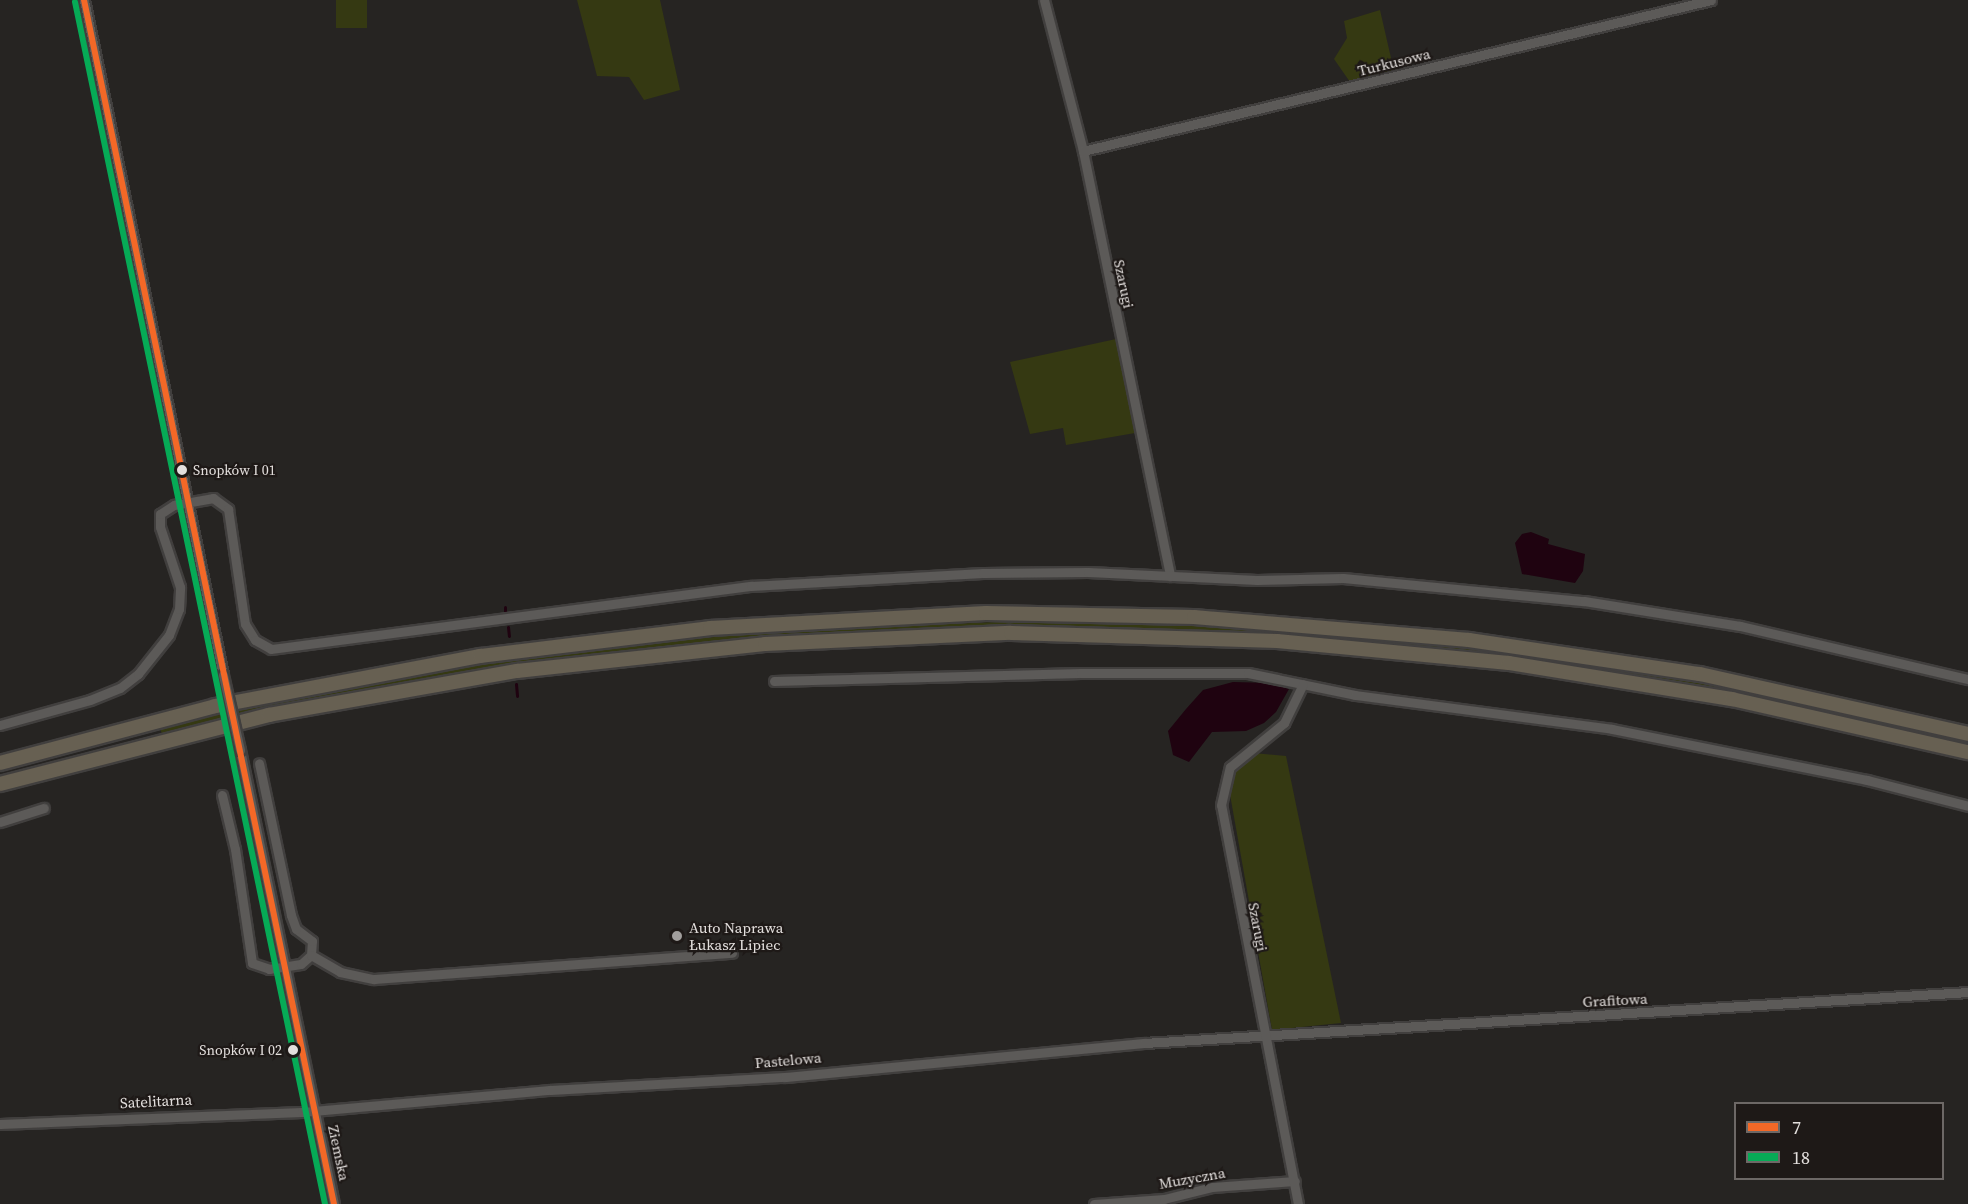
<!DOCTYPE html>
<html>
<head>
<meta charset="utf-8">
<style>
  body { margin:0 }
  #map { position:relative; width:1968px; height:1204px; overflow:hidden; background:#262422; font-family:"Source Serif 4",serif }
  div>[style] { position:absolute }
  .green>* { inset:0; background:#353912; transform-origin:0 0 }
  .water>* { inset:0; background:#1f0310 }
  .stream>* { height:3px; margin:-1.5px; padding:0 1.5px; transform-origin:1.5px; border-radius:1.5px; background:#1f0310 }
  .roads { filter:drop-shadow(2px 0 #413f3e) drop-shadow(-2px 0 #413f3e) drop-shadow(0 2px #413f3e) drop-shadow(0 -2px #413f3e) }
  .minor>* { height:9px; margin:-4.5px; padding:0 4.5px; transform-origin:4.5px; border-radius:4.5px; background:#5c5a58 }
  .highway>* { height:14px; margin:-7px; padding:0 7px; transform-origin:7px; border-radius:7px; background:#676052 }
  .bridges { filter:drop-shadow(2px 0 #413f3e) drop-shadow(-2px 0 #413f3e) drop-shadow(0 2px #413f3e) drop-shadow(0 -2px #413f3e) }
  .minor-bridge>* { height:9px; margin:-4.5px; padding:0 4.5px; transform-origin:4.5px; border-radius:4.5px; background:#5c5a58 }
  .bus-1>* { height:6px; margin:-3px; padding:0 3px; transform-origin:3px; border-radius:3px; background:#f36827 }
  .bus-2>* { height:6px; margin:-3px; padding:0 3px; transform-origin:3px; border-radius:3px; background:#06aa56 }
  .dots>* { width:16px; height:16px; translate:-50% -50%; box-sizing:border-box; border:3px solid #1e1917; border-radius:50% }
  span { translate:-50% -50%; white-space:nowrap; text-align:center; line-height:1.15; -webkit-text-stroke:4.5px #1e1917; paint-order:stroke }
  .bus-label { font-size:14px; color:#e3dfdd }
  .left { translate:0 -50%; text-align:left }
  .right { translate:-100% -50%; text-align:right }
  .street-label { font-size:15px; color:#e3dfdd }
  .poi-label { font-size:15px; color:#e3dfdd }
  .legend { position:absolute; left:1734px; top:1102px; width:210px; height:78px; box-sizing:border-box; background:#1e1917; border:2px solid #6d6866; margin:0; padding:8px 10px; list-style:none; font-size:18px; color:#e3dfdd }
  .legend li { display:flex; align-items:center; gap:12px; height:30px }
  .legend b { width:30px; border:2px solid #6d6866 }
</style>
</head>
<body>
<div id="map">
  <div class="green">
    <div style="left:336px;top:0;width:31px;height:28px"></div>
    <div style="clip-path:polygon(577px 0,660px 0,680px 90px,644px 100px,629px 77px,597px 76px)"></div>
    <div style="clip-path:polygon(1380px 10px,1394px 71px,1350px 82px,1334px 59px,1347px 38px,1344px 21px)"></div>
    <div style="clip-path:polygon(1116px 339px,1135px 433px,1066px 445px,1063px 428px,1030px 434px,1010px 362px)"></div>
    <div style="clip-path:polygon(1022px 621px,1192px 624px,1473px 646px,1705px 681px,1794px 699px,1793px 705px,1544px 663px,1342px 640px,1191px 631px,949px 629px,790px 637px,572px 658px,330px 696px,162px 734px,160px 728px,328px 690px,573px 650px,790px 630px)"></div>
    <div style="clip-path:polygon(1253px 753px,1286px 756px,1341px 1023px,1272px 1030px,1229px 789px,1235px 771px)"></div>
  </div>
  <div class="water">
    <div style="clip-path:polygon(1531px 532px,1549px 539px,1548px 544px,1585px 554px,1583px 571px,1575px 583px,1522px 574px,1515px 543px,1522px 534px)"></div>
    <div style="clip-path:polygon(1233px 682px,1271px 683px,1289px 689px,1276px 712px,1264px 723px,1246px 731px,1212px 732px,1189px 762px,1173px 755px,1168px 731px,1186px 709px,1203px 690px)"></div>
  </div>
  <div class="stream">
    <div style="left:505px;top:607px;width:5px;rotate:90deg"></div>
    <div style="left:508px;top:627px;width:9px;rotate:84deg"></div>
    <div style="left:516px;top:684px;width:12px;rotate:85deg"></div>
  </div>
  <div class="roads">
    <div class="minor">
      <div style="left:84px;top:0;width:689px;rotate:78.36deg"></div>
      <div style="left:1044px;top:0;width:156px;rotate:75.5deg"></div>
      <div style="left:1083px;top:151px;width:434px;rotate:78.4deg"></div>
      <div style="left:1083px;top:151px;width:646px;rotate:-13.52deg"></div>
      <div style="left:774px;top:681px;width:307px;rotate:-1.5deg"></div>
      <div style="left:1081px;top:673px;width:167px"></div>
      <div style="left:1248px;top:673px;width:109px;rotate:11.6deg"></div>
      <div style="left:1355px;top:695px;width:259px;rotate:7.5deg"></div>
      <div style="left:1612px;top:729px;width:260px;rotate:11.3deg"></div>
      <div style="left:1867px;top:780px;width:104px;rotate:14.4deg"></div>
      <div style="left:0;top:725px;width:93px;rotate:-15.5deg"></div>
      <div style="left:90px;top:700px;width:32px;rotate:-22deg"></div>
      <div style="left:120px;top:688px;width:23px;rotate:-38deg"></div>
      <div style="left:138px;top:674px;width:50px;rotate:-51.5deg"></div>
      <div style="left:169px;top:635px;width:28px;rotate:-69deg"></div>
      <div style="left:179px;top:609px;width:22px;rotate:-87deg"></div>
      <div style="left:180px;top:587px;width:63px;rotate:-108.4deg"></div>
      <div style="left:160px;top:527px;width:13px;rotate:-90deg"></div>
      <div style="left:160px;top:514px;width:17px;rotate:-33deg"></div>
      <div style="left:174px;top:505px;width:40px;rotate:-10deg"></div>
      <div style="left:213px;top:498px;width:19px;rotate:36deg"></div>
      <div style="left:228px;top:509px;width:116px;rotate:81.6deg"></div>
      <div style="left:245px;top:624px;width:19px;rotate:58deg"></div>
      <div style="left:255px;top:640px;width:18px;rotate:29deg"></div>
      <div style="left:271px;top:649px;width:484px;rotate:-7.5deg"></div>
      <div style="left:751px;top:586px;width:232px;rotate:-3.2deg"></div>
      <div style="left:983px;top:573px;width:105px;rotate:-0.5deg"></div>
      <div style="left:1088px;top:572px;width:169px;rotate:2.7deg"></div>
      <div style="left:1257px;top:580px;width:86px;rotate:-1.3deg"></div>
      <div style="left:1343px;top:578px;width:242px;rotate:5.5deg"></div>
      <div style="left:1584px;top:601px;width:158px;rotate:9.1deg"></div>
      <div style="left:1740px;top:626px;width:234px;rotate:13.1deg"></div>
      <div style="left:240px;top:750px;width:464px;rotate:78.3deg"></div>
      <div style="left:222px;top:795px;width:56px;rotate:76.5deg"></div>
      <div style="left:235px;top:849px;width:115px;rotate:81.5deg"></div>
      <div style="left:252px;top:963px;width:18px;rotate:19deg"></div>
      <div style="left:269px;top:969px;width:32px;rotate:-9deg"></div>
      <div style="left:301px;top:964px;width:13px;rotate:-42deg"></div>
      <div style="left:311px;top:955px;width:14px;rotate:-86deg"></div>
      <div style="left:312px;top:941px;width:20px;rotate:-143deg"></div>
      <div style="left:296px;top:929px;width:15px;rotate:-110deg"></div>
      <div style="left:291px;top:915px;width:155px;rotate:-101.9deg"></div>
      <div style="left:0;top:822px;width:46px;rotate:-17.7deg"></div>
      <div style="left:311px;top:955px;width:34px;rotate:30deg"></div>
      <div style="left:340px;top:972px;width:35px;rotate:12deg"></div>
      <div style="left:374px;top:979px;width:359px;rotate:-4.2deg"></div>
      <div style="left:0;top:1124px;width:302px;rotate:-2.3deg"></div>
      <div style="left:302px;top:1112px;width:249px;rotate:-5.1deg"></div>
      <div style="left:550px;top:1090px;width:235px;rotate:-3.2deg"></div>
      <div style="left:785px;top:1077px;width:361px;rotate:-5.4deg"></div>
      <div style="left:1144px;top:1043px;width:826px;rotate:-3.54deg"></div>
      <div style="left:1094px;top:1204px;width:70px;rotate:-4.1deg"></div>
      <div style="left:1164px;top:1199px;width:49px;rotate:-14deg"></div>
      <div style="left:1212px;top:1187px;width:83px;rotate:-4.1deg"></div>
      <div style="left:1298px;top:1204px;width:406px;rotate:-100.9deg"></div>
      <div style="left:1221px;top:805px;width:39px;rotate:-77deg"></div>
      <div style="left:1230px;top:767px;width:70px;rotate:-39.2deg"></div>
      <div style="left:1284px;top:723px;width:43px;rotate:-64deg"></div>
    </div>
    <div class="highway">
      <div style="left:0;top:763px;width:222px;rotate:-14.8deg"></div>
      <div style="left:215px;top:706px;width:270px;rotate:-10.7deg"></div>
      <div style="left:480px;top:656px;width:232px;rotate:-6.9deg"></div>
      <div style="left:710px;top:628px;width:276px;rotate:-3.1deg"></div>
      <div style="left:986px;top:613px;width:208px;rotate:1.1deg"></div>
      <div style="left:1194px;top:617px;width:276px;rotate:4.8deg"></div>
      <div style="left:1469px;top:640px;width:233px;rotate:8.4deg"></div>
      <div style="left:1700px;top:674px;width:275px;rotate:12.6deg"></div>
      <div style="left:0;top:784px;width:278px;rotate:-14.4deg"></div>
      <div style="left:269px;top:715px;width:252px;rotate:-10.1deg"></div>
      <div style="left:517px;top:671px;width:249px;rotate:-6.2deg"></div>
      <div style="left:765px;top:644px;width:246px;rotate:-2.6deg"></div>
      <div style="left:1011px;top:633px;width:266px;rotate:1.7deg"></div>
      <div style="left:1277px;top:641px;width:233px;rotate:5.4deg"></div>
      <div style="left:1509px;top:663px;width:226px;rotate:9.2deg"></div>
      <div style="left:1732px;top:699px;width:242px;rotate:12.7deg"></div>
    </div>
  </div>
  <div class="bridges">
    <div class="minor-bridge">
      <div style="left:223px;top:675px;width:77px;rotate:77.2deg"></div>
    </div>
  </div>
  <div class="bus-1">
    <div style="left:84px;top:0;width:1230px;rotate:78.27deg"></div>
  </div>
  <div class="bus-2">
    <div style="left:75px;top:2px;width:1228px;rotate:78.25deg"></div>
  </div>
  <div class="dots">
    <div style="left:182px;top:470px;background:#e3dfdd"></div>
    <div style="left:677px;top:936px;background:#a19e9c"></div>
    <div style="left:293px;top:1050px;background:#e3dfdd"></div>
  </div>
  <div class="bus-label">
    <span class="left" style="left:193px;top:470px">Snopków I 01</span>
    <span class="right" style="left:282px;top:1050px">Snopków I 02</span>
  </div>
  <div class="street-label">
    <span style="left:1394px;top:62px;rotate:-14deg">Turkusowa</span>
    <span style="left:1124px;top:284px;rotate:78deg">Szarugi</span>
    <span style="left:1258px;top:927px;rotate:79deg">Szarugi</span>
    <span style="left:1615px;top:1000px;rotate:-3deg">Grafitowa</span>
    <span style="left:788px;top:1060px;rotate:-5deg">Pastelowa</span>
    <span style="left:156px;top:1101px;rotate:-3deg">Satelitarna</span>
    <span style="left:339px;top:1153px;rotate:78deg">Ziemska</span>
    <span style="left:1192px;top:1178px;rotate:-10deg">Muzyczna</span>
  </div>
  <div class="poi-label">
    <span class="left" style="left:689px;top:936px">Auto Naprawa<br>Łukasz Lipiec</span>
  </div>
  <ul class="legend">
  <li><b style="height:8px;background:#f36827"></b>7</li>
  <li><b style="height:8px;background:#06aa56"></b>18</li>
  </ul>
</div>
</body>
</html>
